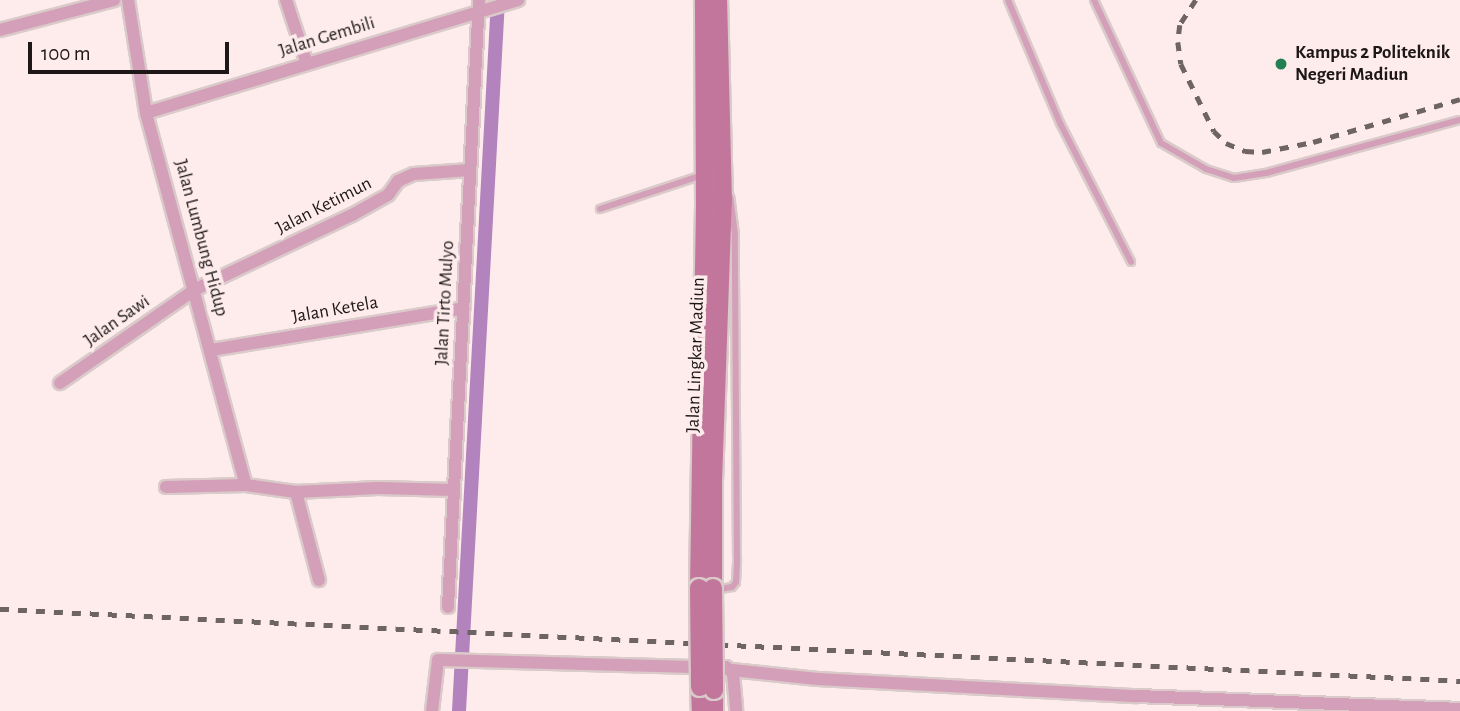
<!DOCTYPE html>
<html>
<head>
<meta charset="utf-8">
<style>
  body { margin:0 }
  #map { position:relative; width:1460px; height:711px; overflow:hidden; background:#feecec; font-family:"Alegreya Sans",sans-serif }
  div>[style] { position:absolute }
  .canal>* { height:14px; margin:-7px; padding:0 7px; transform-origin:7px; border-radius:7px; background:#b283bc }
  .roads { filter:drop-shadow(2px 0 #dacaca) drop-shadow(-2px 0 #dacaca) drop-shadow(0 2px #dacaca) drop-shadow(0 -2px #dacaca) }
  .service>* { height:6px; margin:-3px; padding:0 3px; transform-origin:3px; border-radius:3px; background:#d49fb8 }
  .minor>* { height:12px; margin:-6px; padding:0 6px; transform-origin:6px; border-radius:6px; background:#d49fb8 }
  .secondary>* { height:18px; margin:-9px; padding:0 9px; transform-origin:9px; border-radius:9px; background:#c2769c }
  .rail>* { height:4.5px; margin-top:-2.25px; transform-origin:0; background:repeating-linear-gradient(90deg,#6e6464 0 9px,transparent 0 18px) }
  .bridges { filter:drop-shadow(2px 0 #dacaca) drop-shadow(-2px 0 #dacaca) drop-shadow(0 2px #dacaca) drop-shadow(0 -2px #dacaca) }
  .secondary-bridge>* { height:18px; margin:-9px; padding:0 9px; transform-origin:9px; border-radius:9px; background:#c2769c }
  .dots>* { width:19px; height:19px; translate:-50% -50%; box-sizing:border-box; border:4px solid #feecec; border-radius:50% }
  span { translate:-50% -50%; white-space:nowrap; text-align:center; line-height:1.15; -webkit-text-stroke:7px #feecec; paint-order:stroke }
  .street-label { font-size:19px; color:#1d1717 }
  .poi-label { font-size:19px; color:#1d1717; font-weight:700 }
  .left { translate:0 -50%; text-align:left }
  .scale { position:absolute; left:28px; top:42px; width:201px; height:32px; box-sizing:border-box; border:4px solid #1d1717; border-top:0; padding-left:9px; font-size:21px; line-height:24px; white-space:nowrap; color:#1d1717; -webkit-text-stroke:5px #feecec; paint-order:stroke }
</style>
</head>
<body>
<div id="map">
  <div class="canal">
    <div style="left:459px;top:711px;width:712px;rotate:-86.86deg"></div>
  </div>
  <div class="roads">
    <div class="service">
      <div style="left:1008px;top:0;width:134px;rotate:67.1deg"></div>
      <div style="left:1060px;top:123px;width:156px;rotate:62.9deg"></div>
      <div style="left:1094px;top:0;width:158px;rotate:64.9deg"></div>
      <div style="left:1161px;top:143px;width:52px;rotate:30deg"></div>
      <div style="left:1206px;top:169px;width:29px;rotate:18deg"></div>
      <div style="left:1234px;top:178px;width:32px;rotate:-9deg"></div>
      <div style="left:1266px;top:173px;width:201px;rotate:-15.3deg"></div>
      <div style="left:600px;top:209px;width:108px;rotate:-18.3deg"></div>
      <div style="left:715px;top:590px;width:17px;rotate:-10deg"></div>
      <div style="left:732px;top:587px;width:6px;rotate:-51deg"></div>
      <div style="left:736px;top:582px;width:22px;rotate:-87deg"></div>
      <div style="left:737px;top:560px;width:325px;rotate:-90.4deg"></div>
      <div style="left:735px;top:235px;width:38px;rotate:-97deg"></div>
    </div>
    <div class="minor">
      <div style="left:128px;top:0;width:114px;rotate:80.9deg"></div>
      <div style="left:146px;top:113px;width:385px;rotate:75deg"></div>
      <div style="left:286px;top:0;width:67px;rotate:71.8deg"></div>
      <div style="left:0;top:30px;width:118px;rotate:-14.7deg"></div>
      <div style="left:146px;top:113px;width:389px;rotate:-16.9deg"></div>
      <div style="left:211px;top:350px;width:256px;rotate:-9.4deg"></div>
      <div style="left:60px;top:383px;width:165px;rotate:-34.7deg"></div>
      <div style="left:196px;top:289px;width:173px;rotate:-25.4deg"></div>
      <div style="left:352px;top:215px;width:41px;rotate:-29.1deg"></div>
      <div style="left:388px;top:195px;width:17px;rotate:-54deg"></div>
      <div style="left:398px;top:181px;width:17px;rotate:-24deg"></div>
      <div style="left:414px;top:174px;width:56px;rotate:-4.1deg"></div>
      <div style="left:166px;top:487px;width:80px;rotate:-1.4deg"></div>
      <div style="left:246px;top:485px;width:50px;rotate:8deg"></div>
      <div style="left:296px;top:492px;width:82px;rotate:-2.8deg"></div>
      <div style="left:378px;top:488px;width:76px;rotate:1.5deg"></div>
      <div style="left:296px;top:492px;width:91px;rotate:75.4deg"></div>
      <div style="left:448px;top:607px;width:608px;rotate:-87.08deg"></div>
      <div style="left:726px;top:667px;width:9px;rotate:41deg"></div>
      <div style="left:733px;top:673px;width:38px;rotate:85deg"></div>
      <div style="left:732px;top:670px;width:86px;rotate:6deg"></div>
      <div style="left:818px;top:679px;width:319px;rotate:3.1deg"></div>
      <div style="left:1137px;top:696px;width:323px;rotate:2.3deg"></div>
      <div style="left:432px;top:711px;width:51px;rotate:-83.3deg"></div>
      <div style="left:438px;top:660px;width:258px;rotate:1.6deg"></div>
    </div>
    <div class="secondary">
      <div style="left:699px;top:588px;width:385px;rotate:-89.1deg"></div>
      <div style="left:705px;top:203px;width:203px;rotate:-90.3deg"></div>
      <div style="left:713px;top:588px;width:106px;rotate:-90deg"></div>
      <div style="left:713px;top:482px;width:280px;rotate:-88deg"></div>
      <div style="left:723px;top:202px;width:202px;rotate:-91.4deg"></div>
      <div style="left:700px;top:687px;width:24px;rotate:88deg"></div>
      <div style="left:714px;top:690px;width:21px;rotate:90deg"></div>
    </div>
  </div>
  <div class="rail">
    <div style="left:1196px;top:0;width:30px;rotate:123deg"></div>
    <div style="left:1180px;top:25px;width:17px;rotate:97deg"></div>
    <div style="left:1178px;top:42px;width:22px;rotate:82deg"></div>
    <div style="left:1181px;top:64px;width:75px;rotate:63.8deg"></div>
    <div style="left:1214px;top:131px;width:17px;rotate:45deg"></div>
    <div style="left:1226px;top:143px;width:21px;rotate:23deg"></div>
    <div style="left:1245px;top:151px;width:17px;rotate:3deg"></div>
    <div style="left:1262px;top:152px;width:52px;rotate:-11.1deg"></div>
    <div style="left:1313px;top:142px;width:153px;rotate:-16.3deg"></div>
    <div style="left:0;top:609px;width:1462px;rotate:2.82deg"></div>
  </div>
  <div class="bridges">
    <div class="secondary-bridge">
      <div style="left:699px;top:588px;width:99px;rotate:89.4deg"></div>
      <div style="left:713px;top:588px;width:102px;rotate:89.4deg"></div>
    </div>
  </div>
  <div class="dots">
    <div style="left:1281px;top:64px;background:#247f54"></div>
  </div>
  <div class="street-label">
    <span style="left:327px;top:37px;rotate:-17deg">Jalan Gembili</span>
    <span style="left:324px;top:206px;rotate:-27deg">Jalan Ketimun</span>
    <span style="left:201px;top:238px;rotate:75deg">Jalan Lumbung Hidup</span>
    <span style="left:445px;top:303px;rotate:-87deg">Jalan Tirto Mulyo</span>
    <span style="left:335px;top:310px;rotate:-10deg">Jalan Ketela</span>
    <span style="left:117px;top:321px;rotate:-35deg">Jalan Sawi</span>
    <span style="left:696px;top:355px;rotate:-88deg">Jalan Lingkar Madiun</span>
  </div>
  <div class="poi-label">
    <span class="left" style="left:1295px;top:64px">Kampus 2 Politeknik<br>Negeri Madiun</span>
  </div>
  <div class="scale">100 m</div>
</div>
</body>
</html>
